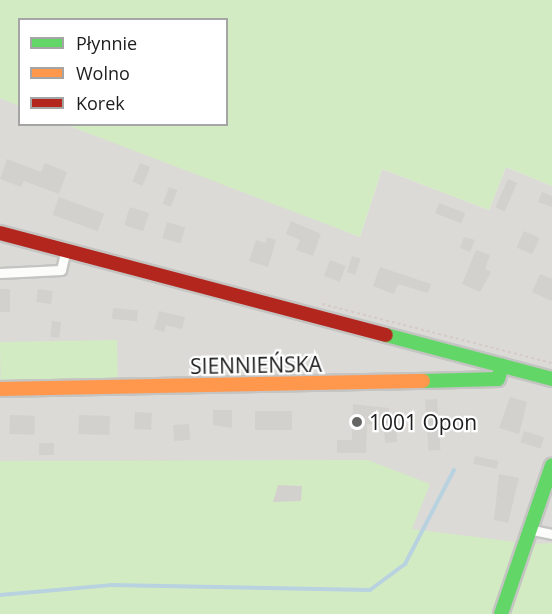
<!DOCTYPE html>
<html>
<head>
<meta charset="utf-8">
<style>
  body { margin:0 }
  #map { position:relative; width:552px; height:614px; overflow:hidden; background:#ecebe6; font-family:"Open Sans",sans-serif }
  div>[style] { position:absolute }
  .residential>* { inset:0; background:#dbdad7 }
  .grass>* { inset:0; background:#d3ebc3; transform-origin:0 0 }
  .stream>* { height:4px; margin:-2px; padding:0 2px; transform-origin:2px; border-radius:2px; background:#b8d2e0 }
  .building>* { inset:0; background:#d3d1cd; transform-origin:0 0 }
  .path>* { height:2px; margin-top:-1px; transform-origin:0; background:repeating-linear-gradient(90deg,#d6cac6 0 3px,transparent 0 6px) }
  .roads { filter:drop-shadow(2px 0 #c4c4c2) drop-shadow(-2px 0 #c4c4c2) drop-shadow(0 2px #c4c4c2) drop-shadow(0 -2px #c4c4c2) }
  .street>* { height:9px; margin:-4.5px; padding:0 4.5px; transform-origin:4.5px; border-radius:4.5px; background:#fcfcfb }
  .fast>* { height:14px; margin:-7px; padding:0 7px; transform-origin:7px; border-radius:7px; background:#63d668 }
  .slow>* { height:14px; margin:-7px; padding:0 7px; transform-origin:7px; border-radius:7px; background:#ff974d }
  .jam>* { height:14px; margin:-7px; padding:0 7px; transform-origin:7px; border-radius:7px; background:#b3261e }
  .dots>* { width:16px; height:16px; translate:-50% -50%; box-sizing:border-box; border:3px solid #fff; border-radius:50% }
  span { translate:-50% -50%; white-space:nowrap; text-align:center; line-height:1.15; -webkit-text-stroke:4.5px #fff; paint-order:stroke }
  .street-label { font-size:21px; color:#1d1d1d }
  .poi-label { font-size:21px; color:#1d1d1d }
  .left { translate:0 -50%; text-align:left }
  .legend { position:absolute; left:18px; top:18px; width:210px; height:108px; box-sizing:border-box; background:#fff; border:2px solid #a5a5a5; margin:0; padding:8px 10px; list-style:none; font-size:18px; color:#1d1d1d }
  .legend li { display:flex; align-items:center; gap:12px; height:30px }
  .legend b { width:30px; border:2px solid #a5a5a5 }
</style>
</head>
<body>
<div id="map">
  <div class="residential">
    <div style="clip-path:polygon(0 93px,19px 100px,20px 124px,95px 125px,360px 237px,382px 169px,489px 210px,506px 167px,552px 186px,552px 614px,0 614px)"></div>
  </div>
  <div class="grass">
    <div style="clip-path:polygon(0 0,552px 0,552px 186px,506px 167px,489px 210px,382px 169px,360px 237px,67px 125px,226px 124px,226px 20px,20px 20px,19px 106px,0 98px)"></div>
    <div style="left:117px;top:340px;width:41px;height:117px;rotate:89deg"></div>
    <div style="clip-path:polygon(368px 460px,430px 484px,412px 529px,515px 542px,495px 614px,0 614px,0 461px)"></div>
    <div style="clip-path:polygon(552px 543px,552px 614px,510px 614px,532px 544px)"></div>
  </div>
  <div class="stream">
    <div style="left:0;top:595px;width:111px;rotate:-5.1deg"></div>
    <div style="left:111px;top:585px;width:259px;rotate:1.1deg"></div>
    <div style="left:370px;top:590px;width:44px;rotate:-36.6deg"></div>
    <div style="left:405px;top:564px;width:106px;rotate:-62.5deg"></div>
  </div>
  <div class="building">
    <div style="clip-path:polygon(7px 159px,41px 172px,45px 163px,67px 172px,59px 194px,24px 181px,21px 187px,0 179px)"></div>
    <div style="left:140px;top:163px;width:11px;height:20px;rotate:22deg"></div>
    <div style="left:508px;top:179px;width:10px;height:31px;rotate:24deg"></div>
    <div style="left:169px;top:187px;width:9px;height:18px;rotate:21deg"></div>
    <div style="clip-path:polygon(542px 192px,552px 196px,552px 207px,538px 202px)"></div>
    <div style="left:59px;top:197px;width:48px;height:19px;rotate:20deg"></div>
    <div style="left:439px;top:203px;width:28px;height:11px;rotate:21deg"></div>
    <div style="left:130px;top:207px;width:20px;height:19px;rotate:18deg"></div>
    <div style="clip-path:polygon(291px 221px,321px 234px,313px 256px,296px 250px,300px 240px,286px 234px)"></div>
    <div style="left:167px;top:222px;width:19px;height:17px;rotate:16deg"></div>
    <div style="left:524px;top:231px;width:17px;height:18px;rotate:24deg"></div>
    <div style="clip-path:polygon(267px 237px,276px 240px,268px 267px,249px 261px,256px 240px,266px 243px)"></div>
    <div style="clip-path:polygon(464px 237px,475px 240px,470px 252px,460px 248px)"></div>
    <div style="clip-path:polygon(476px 250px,490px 255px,485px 269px,491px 272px,480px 292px,462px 284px)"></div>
    <div style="left:352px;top:256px;width:9px;height:17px;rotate:18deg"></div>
    <div style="left:330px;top:260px;width:17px;height:17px;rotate:21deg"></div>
    <div style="clip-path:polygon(380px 267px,431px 284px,428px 293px,398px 284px,394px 294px,373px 286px)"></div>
    <div style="clip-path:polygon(540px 274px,552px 279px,552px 301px,532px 292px)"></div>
    <div style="left:0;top:289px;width:10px;height:23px"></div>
    <div style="left:38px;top:289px;width:15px;height:13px;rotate:8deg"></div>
    <div style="left:113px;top:308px;width:25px;height:11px;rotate:5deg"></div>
    <div style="clip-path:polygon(159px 311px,185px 317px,182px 329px,166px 325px,164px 332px,154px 329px)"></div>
    <div style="left:52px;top:321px;width:9px;height:16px;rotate:6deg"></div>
    <div style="clip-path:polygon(297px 358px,297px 369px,262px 375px,262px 359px)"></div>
    <div style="clip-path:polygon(510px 397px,527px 402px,519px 434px,499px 428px)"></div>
    <div style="left:437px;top:399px;width:51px;height:12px;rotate:86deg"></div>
    <div style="clip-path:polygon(353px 404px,389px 408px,388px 426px,367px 424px,366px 453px,337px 453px,337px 440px,352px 440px)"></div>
    <div style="clip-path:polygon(213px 410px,232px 410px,232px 428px,213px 425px)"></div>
    <div style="left:255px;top:411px;width:37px;height:19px"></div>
    <div style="left:135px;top:412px;width:17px;height:17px;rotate:3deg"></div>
    <div style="left:10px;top:415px;width:25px;height:19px;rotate:2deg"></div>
    <div style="left:79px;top:415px;width:31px;height:19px;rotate:2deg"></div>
    <div style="left:189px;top:424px;width:16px;height:16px;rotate:86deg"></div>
    <div style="left:396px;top:427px;width:15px;height:12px;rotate:86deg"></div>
    <div style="left:524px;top:431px;width:21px;height:12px;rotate:17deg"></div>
    <div style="left:39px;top:443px;width:15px;height:12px"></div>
    <div style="left:475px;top:456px;width:24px;height:8px;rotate:12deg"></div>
    <div style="clip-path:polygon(499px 474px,519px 478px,508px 523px,494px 520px)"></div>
    <div style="clip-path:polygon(278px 485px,302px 486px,301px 501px,273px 502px)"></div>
  </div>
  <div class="path">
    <div style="left:322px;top:304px;width:237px;rotate:14.4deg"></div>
  </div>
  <div class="roads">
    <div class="street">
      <div style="left:0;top:273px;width:61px;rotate:-2.8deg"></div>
      <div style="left:61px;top:270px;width:17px;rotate:-77deg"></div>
      <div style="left:528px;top:529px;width:25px;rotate:12deg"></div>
    </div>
    <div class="fast">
      <div style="left:386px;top:335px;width:172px;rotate:14.8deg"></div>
      <div style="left:423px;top:381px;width:75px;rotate:-1.5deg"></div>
      <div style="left:498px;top:379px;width:14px;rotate:-73deg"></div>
      <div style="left:501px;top:614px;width:157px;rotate:-71.1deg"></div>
    </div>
    <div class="slow">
      <div style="left:0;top:389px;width:423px;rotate:-1.1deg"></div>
    </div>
    <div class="jam">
      <div style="left:0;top:233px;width:399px;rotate:14.8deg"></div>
    </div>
  </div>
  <div class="dots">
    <div style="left:357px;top:422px;background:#656563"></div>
  </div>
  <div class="street-label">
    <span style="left:256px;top:365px;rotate:-1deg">SIENNIEŃSKA</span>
  </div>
  <div class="poi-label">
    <span class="left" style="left:369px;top:422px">1001 Opon</span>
  </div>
  <ul class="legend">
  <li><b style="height:8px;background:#63d668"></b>Płynnie</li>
  <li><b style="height:8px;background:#ff974d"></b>Wolno</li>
  <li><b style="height:8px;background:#b3261e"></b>Korek</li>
  </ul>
</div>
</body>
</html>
